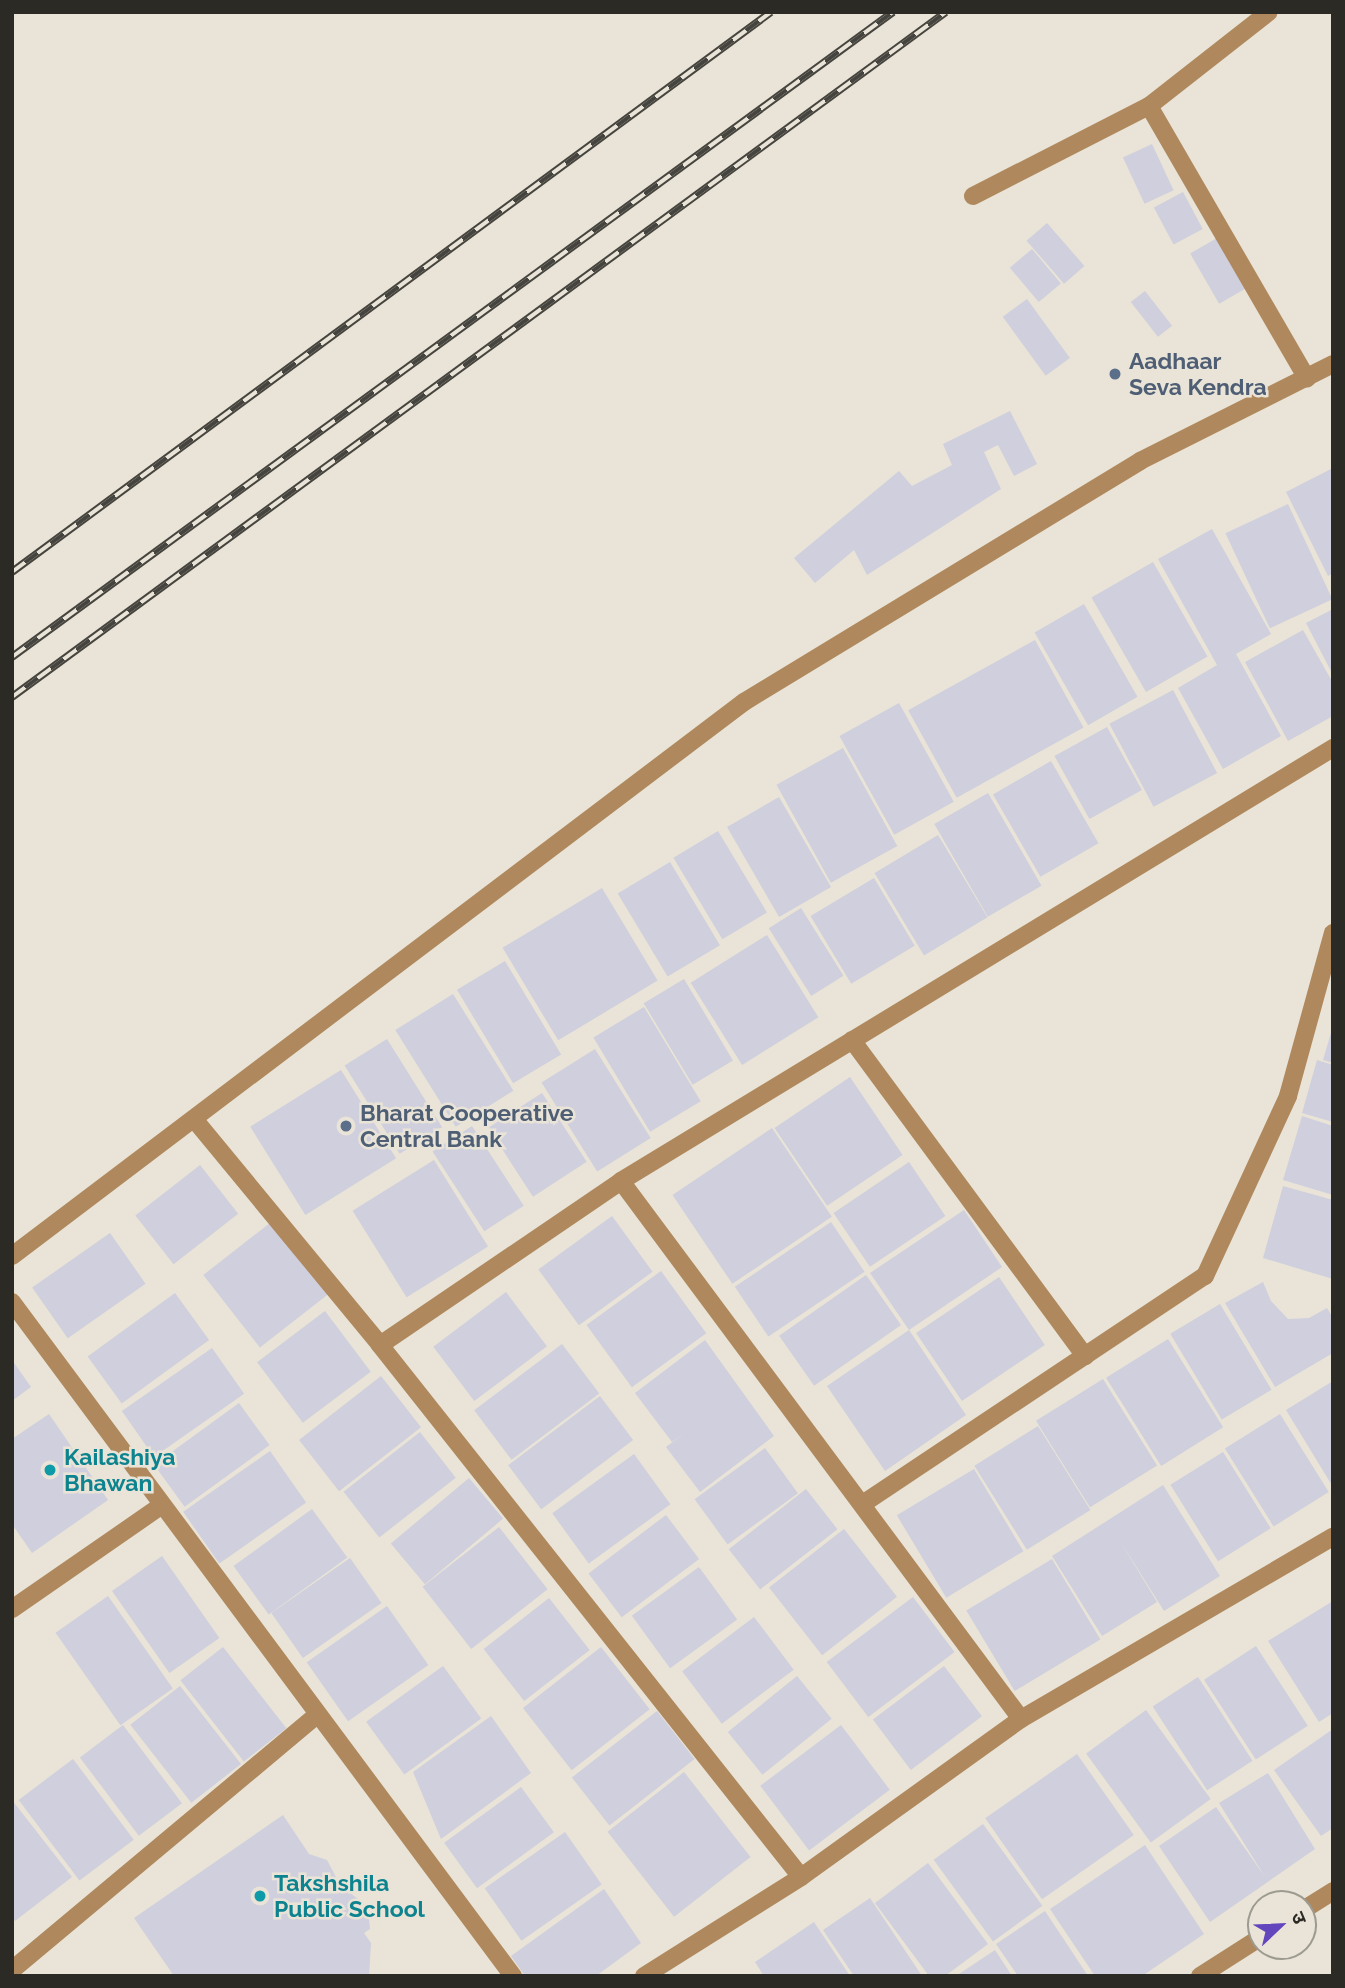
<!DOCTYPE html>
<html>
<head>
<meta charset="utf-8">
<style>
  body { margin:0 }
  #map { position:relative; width:1345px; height:1988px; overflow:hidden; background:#e9e4d7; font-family:Raleway,"Noto Sans Devanagari",sans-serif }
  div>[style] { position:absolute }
  .building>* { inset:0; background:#cfcfdd; transform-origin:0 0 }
  .minor>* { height:18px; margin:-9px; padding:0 9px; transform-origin:9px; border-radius:9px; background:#af895d }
  .rail>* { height:8px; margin-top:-4px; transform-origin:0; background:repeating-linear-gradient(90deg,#e9e4d7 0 16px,#46443e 0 32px); box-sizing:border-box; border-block:2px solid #46443e }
  .dots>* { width:19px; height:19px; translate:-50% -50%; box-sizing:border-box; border:4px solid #e9e4d7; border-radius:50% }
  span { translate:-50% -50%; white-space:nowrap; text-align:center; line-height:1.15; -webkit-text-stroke:5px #e9e4d7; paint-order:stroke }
  .service-label { font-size:23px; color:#4e5e75; font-weight:700 }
  .left { translate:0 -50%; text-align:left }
  .culture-label { font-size:23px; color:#0d838f; font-weight:700 }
  .frame { position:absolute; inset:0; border:14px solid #2c2a25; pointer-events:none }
  .north { position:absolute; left:1247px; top:1890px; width:70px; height:70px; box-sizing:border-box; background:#e9e4d7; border:2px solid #9d9a90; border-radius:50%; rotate:67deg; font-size:19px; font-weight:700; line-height:28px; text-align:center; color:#2c2a25 }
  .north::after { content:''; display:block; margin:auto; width:24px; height:32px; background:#6345be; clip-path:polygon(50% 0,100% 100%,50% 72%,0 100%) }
</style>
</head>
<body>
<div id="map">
  <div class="building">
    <div style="left:1152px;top:144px;width:51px;height:32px;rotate:65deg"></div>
    <div style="left:1183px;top:192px;width:42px;height:33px;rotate:62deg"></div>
    <div style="left:1047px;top:223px;width:57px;height:27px;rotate:49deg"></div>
    <div style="left:1217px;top:238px;width:58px;height:31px;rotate:60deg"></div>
    <div style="left:1032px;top:249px;width:45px;height:29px;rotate:50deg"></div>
    <div style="left:1145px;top:291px;width:44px;height:18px;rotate:52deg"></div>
    <div style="left:1027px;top:299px;width:73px;height:30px;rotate:54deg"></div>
    <div style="clip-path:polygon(1010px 411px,1037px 464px,1014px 476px,998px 445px,984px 452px,1001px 489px,867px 575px,854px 550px,815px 583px,794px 558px,899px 471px,912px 486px,952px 465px,943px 444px)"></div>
    <div style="clip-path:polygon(1331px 469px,1333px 573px,1328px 576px,1286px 492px)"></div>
    <div style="left:1288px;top:504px;width:105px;height:69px;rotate:65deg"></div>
    <div style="clip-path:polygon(1212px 529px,1271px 634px,1236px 654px,1281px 736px,1223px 769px,1178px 688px,1217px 665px,1158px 559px)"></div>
    <div style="left:1153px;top:562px;width:109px;height:71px;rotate:60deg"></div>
    <div style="left:1084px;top:604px;width:107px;height:57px;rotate:60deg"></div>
    <div style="clip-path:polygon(1333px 609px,1333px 675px,1306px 623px)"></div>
    <div style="clip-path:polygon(1303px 630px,1333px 683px,1333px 716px,1288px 741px,1245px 662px)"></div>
    <div style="left:1035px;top:640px;width:100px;height:145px;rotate:61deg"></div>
    <div style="left:1173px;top:690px;width:94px;height:72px;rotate:62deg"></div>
    <div style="left:899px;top:703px;width:113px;height:68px;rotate:61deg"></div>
    <div style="left:1107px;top:727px;width:72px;height:60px;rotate:61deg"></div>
    <div style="left:843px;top:748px;width:112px;height:76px;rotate:61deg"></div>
    <div style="left:1051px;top:761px;width:95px;height:67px;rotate:60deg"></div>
    <div style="left:988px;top:793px;width:107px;height:62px;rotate:60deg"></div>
    <div style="left:779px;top:797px;width:104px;height:60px;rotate:60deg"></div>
    <div style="left:718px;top:831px;width:95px;height:52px;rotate:59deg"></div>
    <div style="left:938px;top:835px;width:96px;height:74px;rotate:59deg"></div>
    <div style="left:670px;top:862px;width:97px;height:61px;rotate:59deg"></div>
    <div style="left:874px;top:878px;width:79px;height:74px;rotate:59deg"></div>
    <div style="left:602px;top:888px;width:108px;height:116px;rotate:59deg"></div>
    <div style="left:801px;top:908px;width:80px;height:38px;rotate:58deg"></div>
    <div style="left:767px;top:935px;width:97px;height:90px;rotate:58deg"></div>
    <div style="left:505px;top:961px;width:109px;height:56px;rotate:59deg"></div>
    <div style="left:684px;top:979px;width:95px;height:47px;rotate:59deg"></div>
    <div style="left:453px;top:994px;width:114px;height:68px;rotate:58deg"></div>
    <div style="left:644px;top:1007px;width:110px;height:59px;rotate:59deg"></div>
    <div style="clip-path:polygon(1333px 1026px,1333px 1063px,1323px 1060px)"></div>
    <div style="left:387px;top:1039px;width:104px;height:50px;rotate:58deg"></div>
    <div style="left:595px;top:1049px;width:105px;height:63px;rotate:58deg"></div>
    <div style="clip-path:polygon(1317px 1060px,1333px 1065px,1333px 1122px,1302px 1113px)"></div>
    <div style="left:341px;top:1070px;width:104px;height:107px;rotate:58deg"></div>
    <div style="left:850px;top:1077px;width:94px;height:91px;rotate:56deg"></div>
    <div style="left:542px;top:1093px;width:82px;height:64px;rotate:57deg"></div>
    <div style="clip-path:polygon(1302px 1116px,1333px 1126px,1333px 1195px,1283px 1180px)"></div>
    <div style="left:472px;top:1126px;width:95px;height:47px;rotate:57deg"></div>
    <div style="left:772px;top:1128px;width:107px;height:120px;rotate:56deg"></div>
    <div style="left:434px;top:1160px;width:102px;height:96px;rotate:58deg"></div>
    <div style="left:909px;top:1162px;width:65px;height:91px;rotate:56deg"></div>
    <div style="left:200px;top:1165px;width:62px;height:82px;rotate:52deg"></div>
    <div style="clip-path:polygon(1283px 1186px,1333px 1200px,1333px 1279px,1263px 1258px)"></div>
    <div style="clip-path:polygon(964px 1210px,1002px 1267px,909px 1330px,966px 1415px,885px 1471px,827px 1386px,909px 1330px,870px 1273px)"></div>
    <div style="left:612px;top:1216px;width:69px;height:91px;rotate:54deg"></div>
    <div style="left:275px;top:1219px;width:92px;height:91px;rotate:52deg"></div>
    <div style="left:831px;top:1222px;width:60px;height:116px;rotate:56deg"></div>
    <div style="left:110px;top:1233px;width:62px;height:95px;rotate:55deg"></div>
    <div style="left:661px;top:1271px;width:77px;height:92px;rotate:54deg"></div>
    <div style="left:866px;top:1275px;width:61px;height:106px;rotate:55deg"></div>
    <div style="left:999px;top:1277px;width:82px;height:100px;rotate:56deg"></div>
    <div style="clip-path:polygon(1263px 1282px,1271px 1301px,1288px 1319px,1309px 1318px,1327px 1308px,1333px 1318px,1333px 1353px,1275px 1387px,1225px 1303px)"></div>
    <div style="left:506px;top:1292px;width:68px;height:91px;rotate:53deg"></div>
    <div style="left:175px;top:1293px;width:58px;height:108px;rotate:54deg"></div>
    <div style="left:1220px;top:1304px;width:100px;height:58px;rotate:59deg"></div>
    <div style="left:325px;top:1311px;width:76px;height:85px;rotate:53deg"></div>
    <div style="left:1168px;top:1339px;width:104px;height:73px;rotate:58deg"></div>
    <div style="clip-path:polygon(705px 1340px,774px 1436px,700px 1492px,666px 1447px,686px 1432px,672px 1442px,635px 1393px)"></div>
    <div style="left:562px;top:1344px;width:62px;height:110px;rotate:53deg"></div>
    <div style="left:212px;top:1348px;width:56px;height:110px;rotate:55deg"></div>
    <div style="clip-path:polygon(12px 1360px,31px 1387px,12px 1401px)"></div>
    <div style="left:381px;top:1376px;width:65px;height:104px;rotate:52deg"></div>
    <div style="left:1103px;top:1379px;width:102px;height:79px;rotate:58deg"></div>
    <div style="clip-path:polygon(1333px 1381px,1333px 1487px,1286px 1410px)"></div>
    <div style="left:600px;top:1396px;width:55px;height:115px;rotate:53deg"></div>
    <div style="left:239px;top:1403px;width:52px;height:105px;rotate:54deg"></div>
    <div style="clip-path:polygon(49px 1414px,108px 1500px,32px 1553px,12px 1524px,12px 1439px)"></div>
    <div style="left:1280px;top:1414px;width:92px;height:65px;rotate:58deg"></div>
    <div style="left:1038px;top:1426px;width:99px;height:75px;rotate:58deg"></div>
    <div style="left:420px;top:1432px;width:58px;height:97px;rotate:52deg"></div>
    <div style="left:765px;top:1448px;width:56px;height:87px;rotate:54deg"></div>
    <div style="left:270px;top:1451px;width:63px;height:106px;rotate:55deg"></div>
    <div style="left:1223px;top:1452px;width:90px;height:62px;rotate:58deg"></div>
    <div style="left:634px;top:1454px;width:62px;height:101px;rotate:54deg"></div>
    <div style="left:974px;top:1469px;width:96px;height:90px;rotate:59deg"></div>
    <div style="left:469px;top:1478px;width:53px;height:102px;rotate:50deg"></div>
    <div style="clip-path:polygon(1163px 1485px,1220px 1576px,1164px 1611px,1117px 1536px,1157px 1602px,1102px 1636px,1052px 1556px)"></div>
    <div style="left:806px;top:1489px;width:51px;height:98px;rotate:52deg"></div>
    <div style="left:312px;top:1509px;width:60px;height:97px;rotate:54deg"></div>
    <div style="left:666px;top:1515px;width:55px;height:97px;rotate:53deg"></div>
    <div style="left:499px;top:1527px;width:79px;height:97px;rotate:52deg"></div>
    <div style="left:844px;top:1529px;width:86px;height:95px;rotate:52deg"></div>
    <div style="left:162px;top:1556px;width:100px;height:61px;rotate:55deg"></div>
    <div style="left:350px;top:1558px;width:55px;height:96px;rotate:55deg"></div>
    <div style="left:1052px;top:1559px;width:94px;height:100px;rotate:59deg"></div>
    <div style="left:699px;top:1567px;width:65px;height:83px;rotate:54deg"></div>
    <div style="left:108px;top:1596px;width:113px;height:64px;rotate:55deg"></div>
    <div style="left:913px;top:1597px;width:69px;height:108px;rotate:53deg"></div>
    <div style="left:549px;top:1598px;width:66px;height:83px;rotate:52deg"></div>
    <div style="clip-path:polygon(1333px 1601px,1333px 1713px,1319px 1722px,1268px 1641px)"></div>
    <div style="left:387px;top:1606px;width:72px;height:98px;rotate:55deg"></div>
    <div style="left:754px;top:1617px;width:66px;height:90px;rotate:53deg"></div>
    <div style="left:1256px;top:1646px;width:95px;height:62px;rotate:57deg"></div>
    <div style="left:223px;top:1647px;width:103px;height:54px;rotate:52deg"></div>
    <div style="left:601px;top:1647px;width:79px;height:99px;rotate:52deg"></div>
    <div style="left:443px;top:1666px;width:65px;height:95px;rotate:54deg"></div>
    <div style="left:944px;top:1666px;width:63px;height:89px;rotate:53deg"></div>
    <div style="left:797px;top:1676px;width:55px;height:89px;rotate:51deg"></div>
    <div style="left:1198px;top:1677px;width:100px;height:54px;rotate:57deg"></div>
    <div style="left:180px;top:1686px;width:99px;height:63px;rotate:52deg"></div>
    <div style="left:1146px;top:1710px;width:110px;height:74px;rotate:54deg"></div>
    <div style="left:657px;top:1711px;width:61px;height:108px;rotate:52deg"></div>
    <div style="clip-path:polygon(491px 1716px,531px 1773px,441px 1839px,413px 1772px)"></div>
    <div style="left:123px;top:1725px;width:98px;height:54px;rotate:53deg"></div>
    <div style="left:841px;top:1725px;width:81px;height:101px;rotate:53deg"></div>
    <div style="clip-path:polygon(1333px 1729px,1333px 1828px,1321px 1836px,1274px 1770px)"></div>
    <div style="left:1077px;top:1754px;width:99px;height:112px;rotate:55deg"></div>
    <div style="left:73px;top:1759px;width:101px;height:68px;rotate:53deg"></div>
    <div style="left:684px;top:1772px;width:108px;height:97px;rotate:52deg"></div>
    <div style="clip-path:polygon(1268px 1773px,1315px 1849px,1210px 1922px,1159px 1846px,1216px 1807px,1265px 1877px,1219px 1803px)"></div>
    <div style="left:521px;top:1787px;width:56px;height:95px;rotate:54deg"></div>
    <div style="clip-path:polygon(12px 1800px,72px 1877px,15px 1921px,12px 1917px)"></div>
    <div style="clip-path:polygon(283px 1815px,309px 1854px,327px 1860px,340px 1885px,368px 1907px,370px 1929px,364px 1933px,371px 1943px,369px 1976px,174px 1976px,134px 1918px)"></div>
    <div style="left:983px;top:1824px;width:101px;height:61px;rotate:54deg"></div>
    <div style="left:565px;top:1832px;width:64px;height:98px;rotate:55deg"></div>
    <div style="clip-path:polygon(1145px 1845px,1204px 1934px,1142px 1976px,1095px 1976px,1050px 1909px)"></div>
    <div style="clip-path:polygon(928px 1863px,988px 1944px,945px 1976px,929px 1976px,875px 1903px)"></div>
    <div style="clip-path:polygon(604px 1889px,641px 1943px,596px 1976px,525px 1976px,511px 1956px)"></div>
    <div style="clip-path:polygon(870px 1898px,922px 1976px,854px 1976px,823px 1930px)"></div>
    <div style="clip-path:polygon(1045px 1911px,1088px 1976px,1018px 1976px,996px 1944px)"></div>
    <div style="clip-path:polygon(814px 1922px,850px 1976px,764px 1976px,755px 1962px)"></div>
    <div style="clip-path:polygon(995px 1950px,1012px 1976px,956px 1976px)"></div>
  </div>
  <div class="minor">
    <div style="left:1149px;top:106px;width:315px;rotate:59.9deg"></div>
    <div style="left:973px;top:196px;width:198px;rotate:-27.1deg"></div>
    <div style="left:1149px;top:106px;width:152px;rotate:-38.1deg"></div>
    <div style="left:852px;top:1040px;width:393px;rotate:53.6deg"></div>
    <div style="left:194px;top:1119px;width:293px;rotate:50.5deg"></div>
    <div style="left:380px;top:1345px;width:678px;rotate:51.64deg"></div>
    <div style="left:621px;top:1181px;width:670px;rotate:53.37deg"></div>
    <div style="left:12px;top:1256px;width:918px;rotate:-37.12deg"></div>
    <div style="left:744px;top:702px;width:464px;rotate:-31.3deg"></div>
    <div style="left:1140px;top:461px;width:216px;rotate:-26.7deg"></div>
    <div style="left:12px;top:1302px;width:840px;rotate:53.38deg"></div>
    <div style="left:380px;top:1345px;width:292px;rotate:-34.2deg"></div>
    <div style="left:621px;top:1181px;width:833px;rotate:-31.31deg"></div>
    <div style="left:864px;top:1503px;width:410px;rotate:-33.7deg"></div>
    <div style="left:1205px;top:1276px;width:198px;rotate:-65.2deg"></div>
    <div style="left:1288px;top:1096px;width:169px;rotate:-74.6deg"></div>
    <div style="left:12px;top:1609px;width:181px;rotate:-34.7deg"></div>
    <div style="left:1303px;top:1910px;width:36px;rotate:-32deg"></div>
    <div style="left:12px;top:1970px;width:398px;rotate:-39.9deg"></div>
    <div style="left:644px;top:1976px;width:186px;rotate:-32.2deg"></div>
    <div style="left:801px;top:1877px;width:271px;rotate:-35.7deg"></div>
    <div style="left:1021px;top:1719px;width:361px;rotate:-30.3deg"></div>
    <div style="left:1200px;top:1976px;width:72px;rotate:-32.6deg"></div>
  </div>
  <div class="rail">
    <div style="left:12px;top:572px;width:943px;rotate:-36.42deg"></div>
    <div style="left:12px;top:657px;width:1092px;rotate:-36.21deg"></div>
    <div style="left:12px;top:697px;width:1158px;rotate:-36.26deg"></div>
  </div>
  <div class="dots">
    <div style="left:1115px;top:374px;background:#5c6f8a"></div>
    <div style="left:346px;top:1126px;background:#5c6f8a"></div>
    <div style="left:50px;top:1470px;background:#0f9aa8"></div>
    <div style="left:260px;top:1896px;background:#0f9aa8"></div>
  </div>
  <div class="service-label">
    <span class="left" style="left:1129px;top:374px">Aadhaar<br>Seva Kendra</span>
    <span class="left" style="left:360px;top:1126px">Bharat Cooperative<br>Central Bank</span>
  </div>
  <div class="culture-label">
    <span class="left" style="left:64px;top:1470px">Kailashiya<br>Bhawan</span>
    <span class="left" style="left:274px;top:1896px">Takshshila<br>Public School</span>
  </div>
  <div class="frame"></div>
  <div class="north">उ</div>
</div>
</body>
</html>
